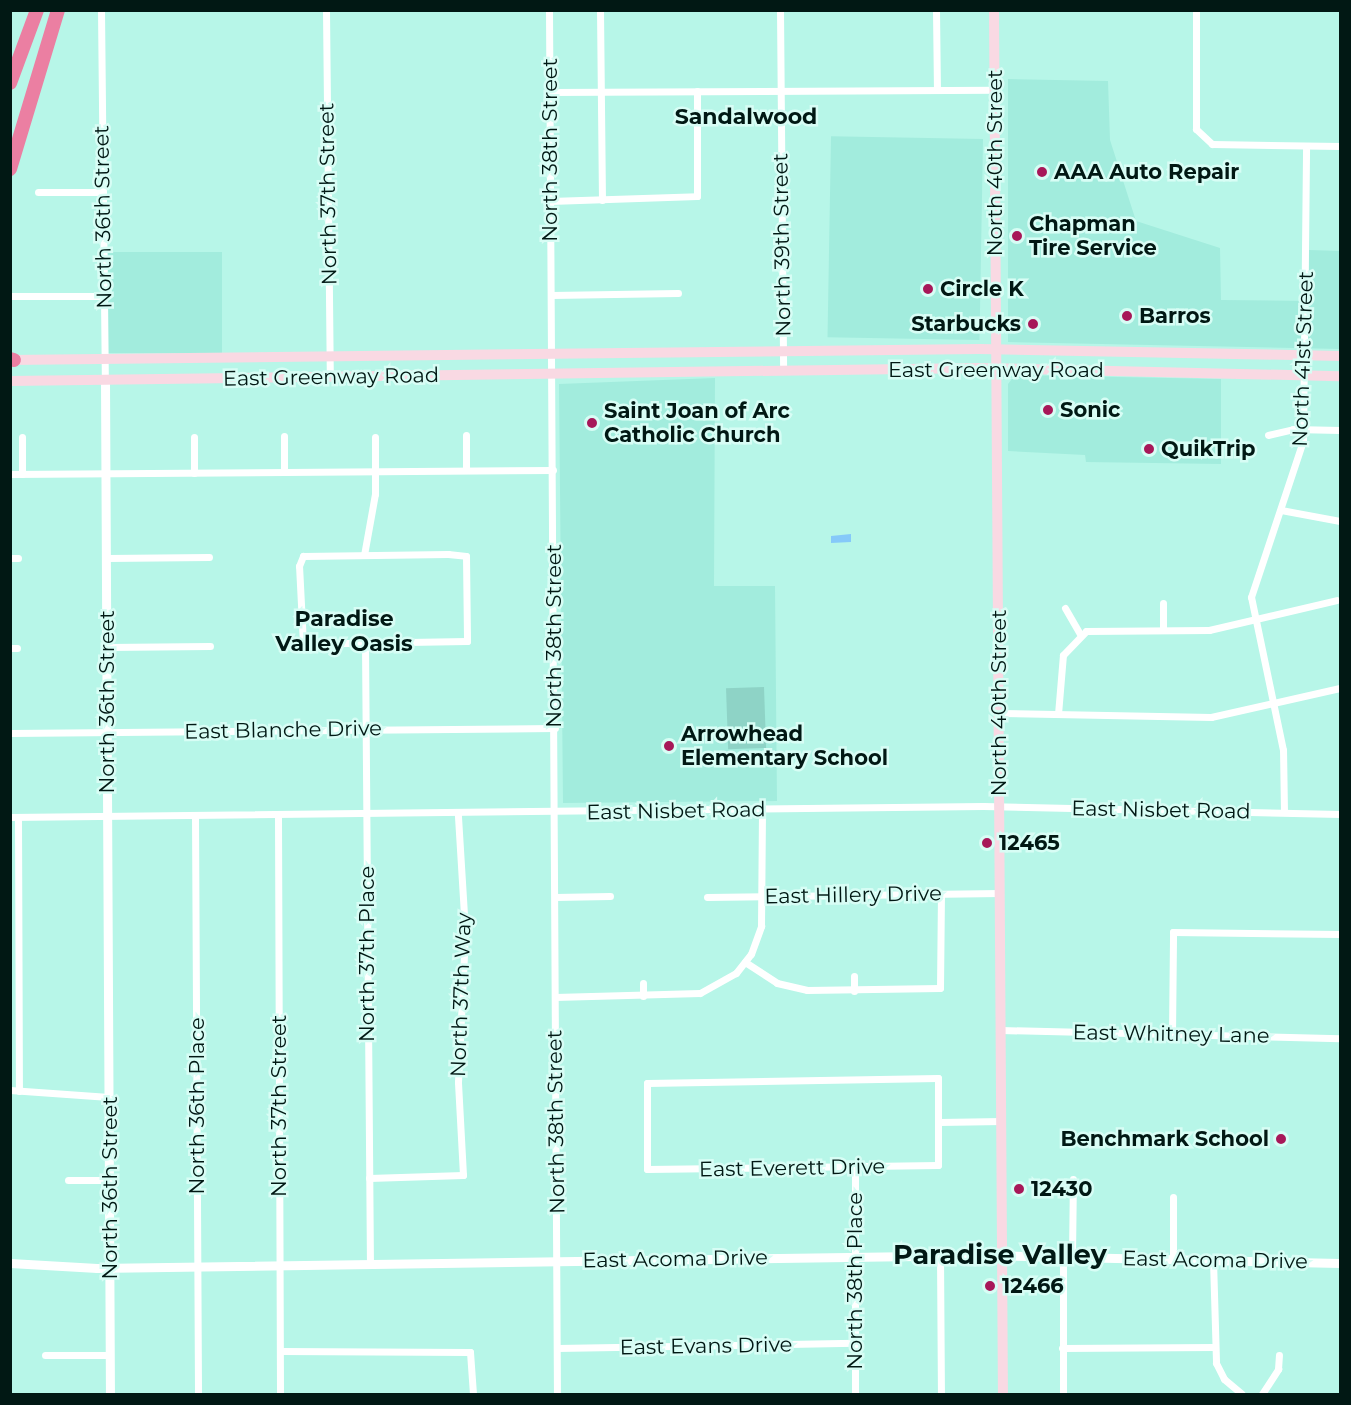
<!DOCTYPE html>
<html>
<head>
<meta charset="utf-8">
<style>
  body { margin:0 }
  #map { position:relative; width:1351px; height:1405px; overflow:hidden; background:#b7f6e8; font-family:Montserrat,sans-serif }
  div>[style] { position:absolute }
  .built>* { inset:0; background:#a2ecdd; transform-origin:0 0 }
  .green>* { inset:0; background:#8ed3c6; transform-origin:0 0 }
  .water>* { inset:0; background:#85c9f9 }
  .minor>* { height:7px; margin:-3.5px; padding:0 3.5px; transform-origin:3.5px; border-radius:3.5px; background:#fff }
  .tertiary>* { height:9px; margin:-4.5px; padding:0 4.5px; transform-origin:4.5px; border-radius:4.5px; background:#fff }
  .secondary>* { height:10px; margin:-5px; padding:0 5px; transform-origin:5px; border-radius:5px; background:#f9d9e3 }
  .motorway>* { height:14px; margin:-7px; padding:0 7px; transform-origin:7px; border-radius:7px; background:#eb7fa2 }
  .dots>* { width:16px; height:16px; translate:-50% -50%; box-sizing:border-box; border:3px solid #d8fdf5; border-radius:50% }
  span { translate:-50% -50%; white-space:nowrap; text-align:center; line-height:1.15; -webkit-text-stroke:5px #d8fdf5; paint-order:stroke }
  .street-label { font-size:21px; color:#011814 }
  .poi-label { font-size:21px; color:#011814; font-weight:700 }
  .left { translate:0 -50%; text-align:left }
  .right { translate:-100% -50%; text-align:right }
  .neighbourhood-label { font-size:22px; color:#011814; font-weight:700 }
  .district-label { font-size:27px; color:#011814; font-weight:700 }
  .frame { position:absolute; inset:0; border:12px solid #011814; pointer-events:none }
</style>
</head>
<body>
<div id="map">
  <div class="built">
    <div style="clip-path:polygon(1008px 79px,1108px 81px,1110px 140px,1136px 221px,1220px 248px,1221px 300px,1309px 301px,1309px 250px,1340px 251px,1340px 349px,1008px 342px)"></div>
    <div style="left:983px;top:139px;width:201px;height:152px;rotate:91deg"></div>
    <div style="left:222px;top:252px;width:101px;height:114px;rotate:90deg"></div>
    <div style="clip-path:polygon(1015px 375px,1221px 379px,1221px 464px,1086px 462px,1085px 455px,1008px 451px,1008px 384px)"></div>
    <div style="clip-path:polygon(715px 378px,714px 586px,775px 586px,777px 801px,563px 803px,559px 384px)"></div>
  </div>
  <div class="green">
    <div style="left:764px;top:687px;width:61px;height:38px;rotate:88deg"></div>
  </div>
  <div class="water">
    <div style="clip-path:polygon(851px 534px,851px 542px,831px 543px,831px 536px)"></div>
  </div>
  <div class="minor">
    <div style="left:101px;top:10px;width:370px;rotate:89.4deg"></div>
    <div style="left:326px;top:10px;width:367px;rotate:89.4deg"></div>
    <div style="left:549px;top:10px;width:1384px;rotate:89.67deg"></div>
    <div style="left:600px;top:10px;width:190px;rotate:89.4deg"></div>
    <div style="left:780px;top:10px;width:361px;rotate:89.5deg"></div>
    <div style="left:936px;top:10px;width:80px;rotate:89.3deg"></div>
    <div style="left:1196px;top:10px;width:119px;rotate:90deg"></div>
    <div style="left:1196px;top:129px;width:22px;rotate:43deg"></div>
    <div style="left:1212px;top:144px;width:128px;rotate:0.9deg"></div>
    <div style="left:549px;top:92px;width:446px;rotate:-0.3deg"></div>
    <div style="left:38px;top:192px;width:65px"></div>
    <div style="left:550px;top:201px;width:147px;rotate:-1.9deg"></div>
    <div style="left:697px;top:196px;width:105px;rotate:-90deg"></div>
    <div style="left:551px;top:295px;width:127px;rotate:-0.9deg"></div>
    <div style="left:10px;top:296px;width:94px"></div>
    <div style="left:466px;top:435px;width:35px;rotate:90deg"></div>
    <div style="left:1268px;top:435px;width:26px;rotate:-13deg"></div>
    <div style="left:1293px;top:429px;width:47px;rotate:1.2deg"></div>
    <div style="left:284px;top:436px;width:36px;rotate:90deg"></div>
    <div style="left:194px;top:473px;width:36px;rotate:-90deg"></div>
    <div style="left:10px;top:474px;width:543px;rotate:-0.42deg"></div>
    <div style="left:22px;top:474px;width:37px;rotate:-90deg"></div>
    <div style="left:1281px;top:510px;width:60px;rotate:10.6deg"></div>
    <div style="left:448px;top:554px;width:18px;rotate:6deg"></div>
    <div style="left:466px;top:556px;width:85px;rotate:89.3deg"></div>
    <div style="left:467px;top:641px;width:164px;rotate:179deg"></div>
    <div style="left:303px;top:644px;width:78px;rotate:-92.9deg"></div>
    <div style="left:299px;top:566px;width:11px;rotate:-68deg"></div>
    <div style="left:303px;top:556px;width:145px;rotate:-0.8deg"></div>
    <div style="left:364px;top:555px;width:62px;rotate:-79.8deg"></div>
    <div style="left:375px;top:494px;width:57px;rotate:-90deg"></div>
    <div style="left:10px;top:558px;width:8px"></div>
    <div style="left:107px;top:558px;width:102px;rotate:-0.6deg"></div>
    <div style="left:1065px;top:608px;width:30px;rotate:60deg"></div>
    <div style="left:1163px;top:630px;width:27px;rotate:-90deg"></div>
    <div style="left:365px;top:645px;width:619px;rotate:89.54deg"></div>
    <div style="left:107px;top:647px;width:103px;rotate:-0.6deg"></div>
    <div style="left:10px;top:648px;width:7px"></div>
    <div style="left:999px;top:713px;width:212px;rotate:1.1deg"></div>
    <div style="left:1211px;top:717px;width:132px;rotate:-12.7deg"></div>
    <div style="left:1058px;top:714px;width:59px;rotate:-85.2deg"></div>
    <div style="left:1063px;top:655px;width:33px;rotate:-46deg"></div>
    <div style="left:1086px;top:631px;width:123px;rotate:-0.5deg"></div>
    <div style="left:1209px;top:630px;width:131px;rotate:-13.2deg"></div>
    <div style="left:10px;top:733px;width:545px;rotate:-0.53deg"></div>
    <div style="left:1284px;top:812px;width:62px;rotate:-90.9deg"></div>
    <div style="left:1283px;top:750px;width:156px;rotate:-101.8deg"></div>
    <div style="left:1251px;top:597px;width:164px;rotate:-71.6deg"></div>
    <div style="left:1303px;top:441px;width:294px;rotate:-89.4deg"></div>
    <div style="left:10px;top:817px;width:973px;rotate:-0.65deg"></div>
    <div style="left:983px;top:806px;width:357px;rotate:1.3deg"></div>
    <div style="left:18px;top:817px;width:274px;rotate:89.8deg"></div>
    <div style="left:195px;top:817px;width:577px;rotate:89.7deg"></div>
    <div style="left:278px;top:817px;width:577px;rotate:89.8deg"></div>
    <div style="left:555px;top:897px;width:55px;rotate:-1deg"></div>
    <div style="left:707px;top:897px;width:293px;rotate:-0.8deg"></div>
    <div style="left:745px;top:962px;width:38px;rotate:33deg"></div>
    <div style="left:777px;top:983px;width:31px;rotate:13deg"></div>
    <div style="left:807px;top:990px;width:133px;rotate:-0.9deg"></div>
    <div style="left:940px;top:988px;width:94px;rotate:-89.4deg"></div>
    <div style="left:854px;top:976px;width:15px;rotate:90deg"></div>
    <div style="left:643px;top:983px;width:13px;rotate:90deg"></div>
    <div style="left:555px;top:997px;width:145px;rotate:-1.6deg"></div>
    <div style="left:700px;top:993px;width:41px;rotate:-29.1deg"></div>
    <div style="left:736px;top:973px;width:24px;rotate:-52deg"></div>
    <div style="left:751px;top:954px;width:30px;rotate:-70deg"></div>
    <div style="left:761px;top:926px;width:116px;rotate:-89.5deg"></div>
    <div style="left:1001px;top:1030px;width:339px;rotate:1.4deg"></div>
    <div style="left:1172px;top:1034px;width:102px;rotate:-89.4deg"></div>
    <div style="left:1173px;top:932px;width:167px;rotate:0.7deg"></div>
    <div style="left:938px;top:1078px;width:87px;rotate:90deg"></div>
    <div style="left:938px;top:1165px;width:291px;rotate:179.2deg"></div>
    <div style="left:647px;top:1169px;width:86px;rotate:-90deg"></div>
    <div style="left:647px;top:1083px;width:291px;rotate:-1deg"></div>
    <div style="left:10px;top:1090px;width:99px;rotate:4deg"></div>
    <div style="left:939px;top:1122px;width:63px;rotate:-0.9deg"></div>
    <div style="left:855px;top:1167px;width:227px;rotate:90deg"></div>
    <div style="left:369px;top:1178px;width:94px;rotate:-1.8deg"></div>
    <div style="left:463px;top:1175px;width:93px;rotate:-93.1deg"></div>
    <div style="left:458px;top:1082px;width:151px;rotate:-87.3deg"></div>
    <div style="left:465px;top:931px;width:116px;rotate:-93.5deg"></div>
    <div style="left:68px;top:1180px;width:42px"></div>
    <div style="left:940px;top:1256px;width:138px;rotate:89.6deg"></div>
    <div style="left:1072px;top:1256px;width:77px;rotate:-89.3deg"></div>
    <div style="left:1173px;top:1259px;width:62px;rotate:-90deg"></div>
    <div style="left:1213px;top:1260px;width:103px;rotate:88.3deg"></div>
    <div style="left:1216px;top:1363px;width:18px;rotate:63deg"></div>
    <div style="left:1224px;top:1379px;width:23px;rotate:40deg"></div>
    <div style="left:557px;top:1348px;width:298px;rotate:-1deg"></div>
    <div style="left:1062px;top:1348px;width:152px;rotate:-0.4deg"></div>
    <div style="left:280px;top:1351px;width:190px;rotate:0.3deg"></div>
    <div style="left:470px;top:1352px;width:42px;rotate:85.9deg"></div>
    <div style="left:45px;top:1355px;width:65px"></div>
    <div style="left:1063px;top:1394px;width:138px;rotate:-90deg"></div>
    <div style="left:1262px;top:1394px;width:30px;rotate:-57deg"></div>
    <div style="left:1278px;top:1369px;width:14px;rotate:-86deg"></div>
  </div>
  <div class="tertiary">
    <div style="left:105px;top:380px;width:1014px;rotate:89.72deg"></div>
    <div style="left:10px;top:1263px;width:87px;rotate:3.3deg"></div>
    <div style="left:97px;top:1268px;width:890px;rotate:-0.84deg"></div>
    <div style="left:987px;top:1255px;width:353px;rotate:1.3deg"></div>
  </div>
  <div class="secondary">
    <div style="left:994px;top:10px;width:1384px;rotate:89.63deg"></div>
    <div style="left:10px;top:360px;width:969px;rotate:-0.65deg"></div>
    <div style="left:979px;top:349px;width:361px;rotate:1.1deg"></div>
    <div style="left:10px;top:381px;width:970px;rotate:-0.77deg"></div>
    <div style="left:980px;top:368px;width:360px;rotate:1.3deg"></div>
  </div>
  <div class="motorway">
    <div style="left:10px;top:83px;width:78px;rotate:-69.7deg"></div>
    <div style="left:10px;top:169px;width:166px;rotate:-73.2deg"></div>
    <div style="left:10px;top:359px;width:4px;rotate:14deg"></div>
  </div>
  <div class="dots">
    <div style="left:1042px;top:172px;background:#a71859"></div>
    <div style="left:1017px;top:236px;background:#a71859"></div>
    <div style="left:928px;top:289px;background:#a71859"></div>
    <div style="left:1127px;top:316px;background:#a71859"></div>
    <div style="left:1033px;top:324px;background:#a71859"></div>
    <div style="left:1048px;top:410px;background:#a71859"></div>
    <div style="left:592px;top:423px;background:#a71859"></div>
    <div style="left:1149px;top:449px;background:#a71859"></div>
    <div style="left:669px;top:746px;background:#a71859"></div>
    <div style="left:987px;top:843px;background:#a71859"></div>
    <div style="left:1281px;top:1139px;background:#a71859"></div>
    <div style="left:1019px;top:1189px;background:#a71859"></div>
    <div style="left:990px;top:1286px;background:#a71859"></div>
  </div>
  <div class="street-label">
    <span style="left:550px;top:150px;rotate:-90deg">North 38th Street</span>
    <span style="left:995px;top:163px;rotate:-90deg">North 40th Street</span>
    <span style="left:328px;top:194px;rotate:-91deg">North 37th Street</span>
    <span style="left:103px;top:217px;rotate:-91deg">North 36th Street</span>
    <span style="left:782px;top:245px;rotate:-91deg">North 39th Street</span>
    <span style="left:1303px;top:359px;rotate:-88deg">North 41st Street</span>
    <span style="left:996px;top:370px">East Greenway Road</span>
    <span style="left:331px;top:377px;rotate:-1deg">East Greenway Road</span>
    <span style="left:554px;top:636px;rotate:-90deg">North 38th Street</span>
    <span style="left:107px;top:702px;rotate:-90deg">North 36th Street</span>
    <span style="left:999px;top:703px;rotate:-90deg">North 40th Street</span>
    <span style="left:283px;top:730px;rotate:-1deg">East Blanche Drive</span>
    <span style="left:1161px;top:810px;rotate:1deg">East Nisbet Road</span>
    <span style="left:676px;top:811px;rotate:-1deg">East Nisbet Road</span>
    <span style="left:853px;top:895px;rotate:-1deg">East Hillery Drive</span>
    <span style="left:367px;top:954px;rotate:-90deg">North 37th Place</span>
    <span style="left:461px;top:995px;rotate:-88deg">North 37th Way</span>
    <span style="left:1171px;top:1034px;rotate:1deg">East Whitney Lane</span>
    <span style="left:197px;top:1106px;rotate:-90deg">North 36th Place</span>
    <span style="left:279px;top:1106px;rotate:-90deg">North 37th Street</span>
    <span style="left:556px;top:1122px;rotate:-91deg">North 38th Street</span>
    <span style="left:792px;top:1168px;rotate:-1deg">East Everett Drive</span>
    <span style="left:110px;top:1188px;rotate:-90deg">North 36th Street</span>
    <span style="left:675px;top:1259px;rotate:-1deg">East Acoma Drive</span>
    <span style="left:1215px;top:1260px;rotate:1deg">East Acoma Drive</span>
    <span style="left:855px;top:1281px;rotate:-90deg">North 38th Place</span>
    <span style="left:706px;top:1346px;rotate:-1deg">East Evans Drive</span>
  </div>
  <div class="poi-label">
    <span class="left" style="left:1054px;top:172px">AAA Auto Repair</span>
    <span class="left" style="left:1029px;top:236px">Chapman<br>Tire Service</span>
    <span class="left" style="left:940px;top:289px">Circle K</span>
    <span class="left" style="left:1139px;top:316px">Barros</span>
    <span class="right" style="left:1021px;top:324px">Starbucks</span>
    <span class="left" style="left:1060px;top:410px">Sonic</span>
    <span class="left" style="left:604px;top:423px">Saint Joan of Arc<br>Catholic Church</span>
    <span class="left" style="left:1161px;top:449px">QuikTrip</span>
    <span class="left" style="left:681px;top:746px">Arrowhead<br>Elementary School</span>
    <span class="left" style="left:999px;top:843px">12465</span>
    <span class="right" style="left:1269px;top:1139px">Benchmark School</span>
    <span class="left" style="left:1031px;top:1189px">12430</span>
    <span class="left" style="left:1002px;top:1286px">12466</span>
  </div>
  <div class="neighbourhood-label">
    <span style="left:746px;top:117px">Sandalwood</span>
    <span style="left:344px;top:631px">Paradise<br>Valley Oasis</span>
  </div>
  <div class="district-label">
    <span style="left:1000px;top:1255px">Paradise Valley</span>
  </div>
  <div class="frame"></div>
</div>
</body>
</html>
